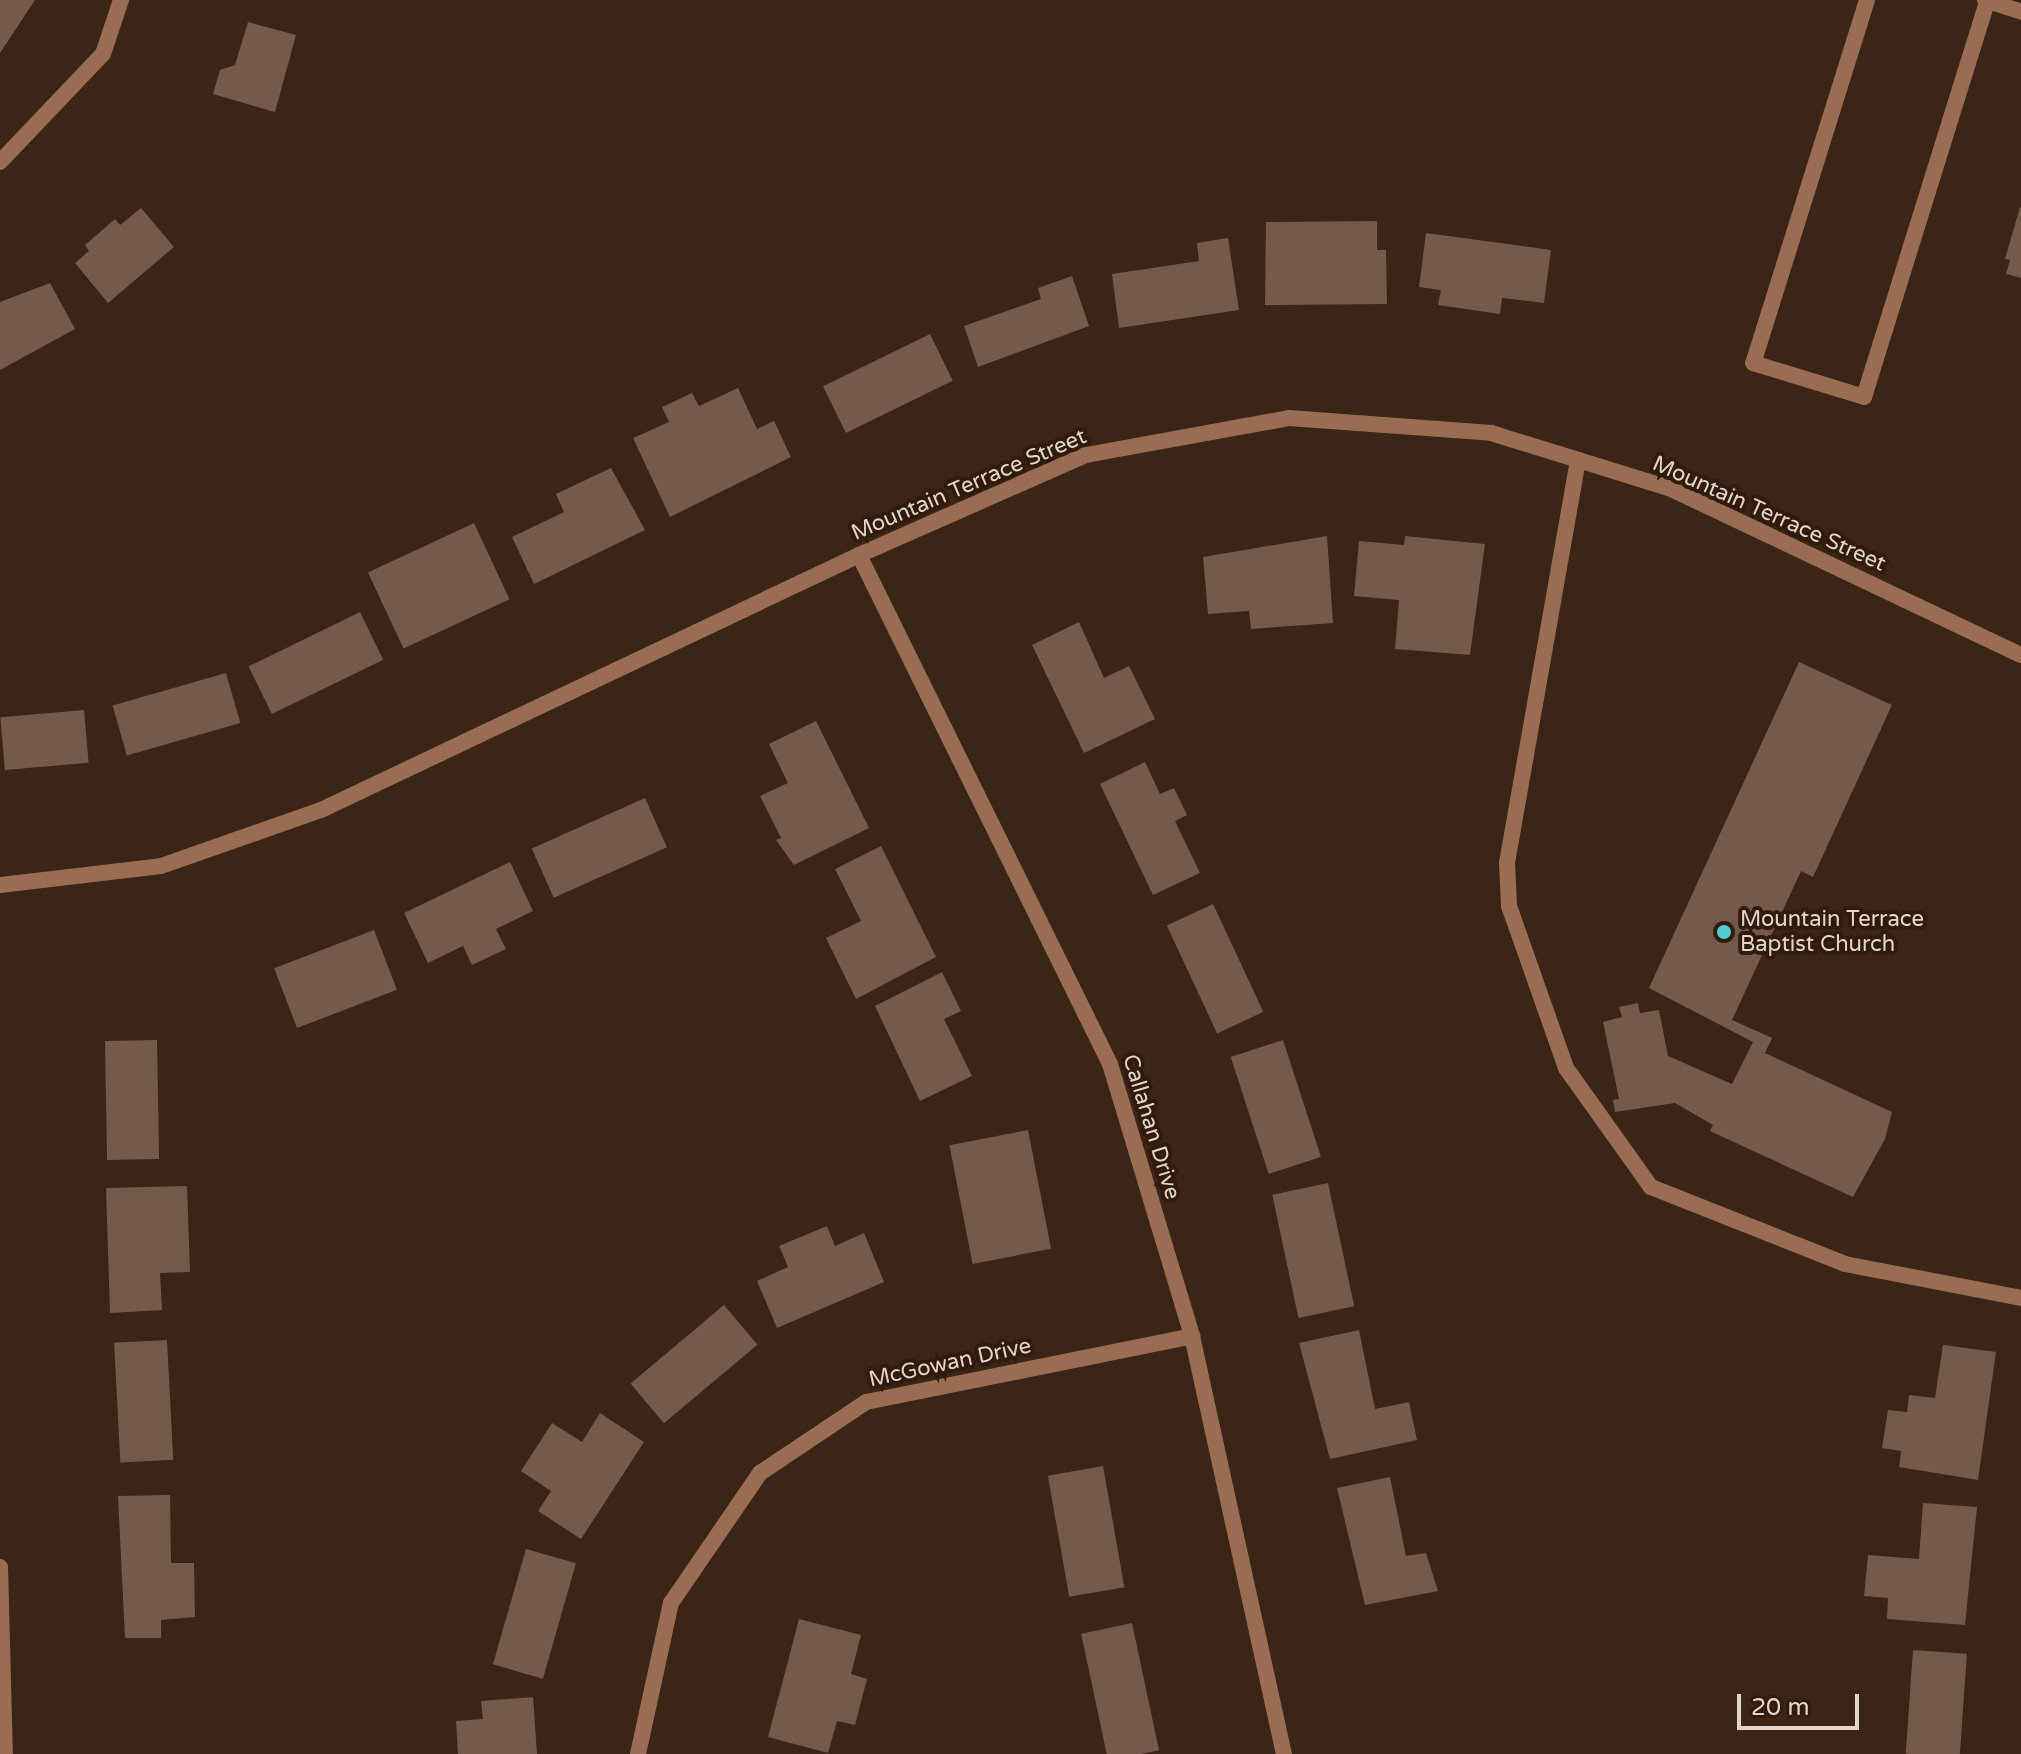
<!DOCTYPE html>
<html>
<head>
<meta charset="utf-8">
<style>
  body { margin:0 }
  #map { position:relative; width:2021px; height:1754px; overflow:hidden; background:#3b2517; font-family:"Varela Round",sans-serif }
  div>[style] { position:absolute }
  .building>* { inset:0; background:#735a4a; transform-origin:0 0 }
  .service>* { height:16px; margin:-8px; padding:0 8px; transform-origin:8px; border-radius:8px; background:#986d51 }
  .minor>* { height:16px; margin:-8px; padding:0 8px; transform-origin:8px; border-radius:8px; background:#986d51 }
  .tertiary>* { height:16px; margin:-8px; padding:0 8px; transform-origin:8px; border-radius:8px; background:#986d51 }
  .dots>* { width:22px; height:22px; translate:-50% -50%; box-sizing:border-box; border:4px solid #301b0d; border-radius:50% }
  span { translate:-50% -50%; white-space:nowrap; text-align:center; line-height:1.15; -webkit-text-stroke:8px #301b0d; paint-order:stroke }
  .street-label { font-size:22px; color:#e4d5cc }
  .poi-label { font-size:22px; color:#e4d5cc }
  .left { translate:0 -50%; text-align:left }
  .scale { position:absolute; left:1737px; top:1694px; width:122px; height:36px; box-sizing:border-box; border:4px solid #e4d5cc; border-top:0; padding-left:10px; font-size:24px; line-height:28px; white-space:nowrap; color:#e4d5cc; -webkit-text-stroke:6px #301b0d; paint-order:stroke }
</style>
</head>
<body>
<div id="map">
  <div class="building">
    <div style="clip-path:polygon(0 0,35px 0,0 53px)"></div>
    <div style="clip-path:polygon(248px 22px,296px 35px,275px 112px,213px 94px,220px 70px,235px 65px)"></div>
    <div style="clip-path:polygon(2020px 207px,2021px 207px,2021px 278px,2006px 274px,2010px 260px,2005px 259px)"></div>
    <div style="clip-path:polygon(141px 208px,174px 247px,108px 303px,75px 263px,89px 251px,85px 245px,115px 219px,120px 225px)"></div>
    <div style="clip-path:polygon(1377px 221px,1377px 250px,1386px 250px,1387px 304px,1265px 305px,1266px 222px)"></div>
    <div style="clip-path:polygon(1426px 233px,1551px 250px,1544px 303px,1502px 298px,1500px 314px,1438px 305px,1441px 290px,1419px 287px)"></div>
    <div style="clip-path:polygon(1228px 238px,1239px 310px,1119px 328px,1112px 274px,1199px 261px,1197px 243px)"></div>
    <div style="clip-path:polygon(1072px 276px,1089px 326px,978px 367px,964px 326px,1041px 299px,1038px 288px)"></div>
    <div style="clip-path:polygon(50px 283px,75px 329px,0 370px,0 302px)"></div>
    <div style="left:930px;top:334px;width:52px;height:119px;rotate:64deg"></div>
    <div style="clip-path:polygon(738px 388px,757px 429px,774px 421px,791px 457px,670px 517px,633px 438px,669px 422px,662px 407px,692px 393px,699px 406px)"></div>
    <div style="clip-path:polygon(611px 468px,645px 530px,534px 584px,512px 537px,564px 512px,556px 494px)"></div>
    <div style="left:474px;top:523px;width:84px;height:117px;rotate:65deg"></div>
    <div style="clip-path:polygon(1327px 536px,1333px 623px,1251px 629px,1249px 611px,1208px 614px,1203px 557px)"></div>
    <div style="clip-path:polygon(1405px 536px,1485px 544px,1470px 655px,1395px 649px,1399px 600px,1354px 596px,1359px 541px,1404px 545px)"></div>
    <div style="left:360px;top:612px;width:53px;height:124px;rotate:64deg"></div>
    <div style="clip-path:polygon(1079px 622px,1104px 678px,1129px 666px,1155px 719px,1084px 753px,1032px 645px)"></div>
    <div style="clip-path:polygon(1799px 662px,1892px 705px,1813px 877px,1801px 871px,1732px 1020px,1772px 1038px,1765px 1053px,1892px 1112px,1885px 1139px,1853px 1197px,1710px 1131px,1713px 1125px,1675px 1103px,1615px 1112px,1613px 1100px,1619px 1099px,1603px 1022px,1622px 1017px,1619px 1007px,1638px 1003px,1640px 1013px,1659px 1010px,1668px 1056px,1732px 1084px,1753px 1042px,1649px 988px)"></div>
    <div style="left:226px;top:673px;width:52px;height:118px;rotate:74deg"></div>
    <div style="left:84px;top:710px;width:53px;height:84px;rotate:85deg"></div>
    <div style="clip-path:polygon(816px 721px,869px 828px,794px 865px,776px 840px,781px 838px,760px 796px,788px 783px,769px 744px)"></div>
    <div style="clip-path:polygon(1145px 762px,1160px 794px,1174px 788px,1187px 815px,1175px 821px,1200px 873px,1153px 895px,1100px 784px)"></div>
    <div style="left:645px;top:798px;width:54px;height:124px;rotate:66deg"></div>
    <div style="clip-path:polygon(881px 846px,936px 957px,856px 999px,826px 938px,861px 921px,835px 869px)"></div>
    <div style="clip-path:polygon(510px 862px,533px 911px,496px 929px,506px 949px,472px 965px,463px 946px,428px 963px,404px 913px)"></div>
    <div style="left:1213px;top:904px;width:119px;height:51px;rotate:65deg"></div>
    <div style="left:374px;top:930px;width:64px;height:107px;rotate:69deg"></div>
    <div style="clip-path:polygon(942px 972px,961px 1011px,944px 1019px,972px 1076px,920px 1101px,875px 1006px)"></div>
    <div style="left:157px;top:1040px;width:119px;height:52px;rotate:89deg"></div>
    <div style="left:1283px;top:1040px;width:123px;height:55px;rotate:72deg"></div>
    <div style="left:1028px;top:1130px;width:121px;height:80px;rotate:79deg"></div>
    <div style="left:1328px;top:1183px;width:126px;height:57px;rotate:78deg"></div>
    <div style="clip-path:polygon(187px 1186px,190px 1272px,160px 1273px,162px 1310px,110px 1313px,106px 1188px)"></div>
    <div style="clip-path:polygon(827px 1226px,835px 1246px,864px 1233px,884px 1282px,777px 1328px,757px 1281px,788px 1267px,779px 1246px)"></div>
    <div style="left:724px;top:1305px;width:52px;height:122px;rotate:50deg"></div>
    <div style="clip-path:polygon(1359px 1330px,1375px 1409px,1409px 1402px,1417px 1440px,1330px 1459px,1299px 1343px)"></div>
    <div style="left:167px;top:1340px;width:120px;height:53px;rotate:87deg"></div>
    <div style="clip-path:polygon(1943px 1345px,1996px 1352px,1978px 1480px,1899px 1467px,1901px 1451px,1882px 1448px,1888px 1410px,1907px 1412px,1909px 1395px,1935px 1398px)"></div>
    <div style="clip-path:polygon(600px 1413px,644px 1442px,581px 1539px,538px 1511px,551px 1491px,521px 1471px,552px 1423px,582px 1442px)"></div>
    <div style="left:1103px;top:1466px;width:123px;height:56px;rotate:80deg"></div>
    <div style="clip-path:polygon(1390px 1477px,1406px 1556px,1426px 1553px,1438px 1591px,1365px 1605px,1337px 1488px)"></div>
    <div style="clip-path:polygon(170px 1495px,171px 1563px,194px 1563px,195px 1617px,161px 1620px,161px 1638px,125px 1638px,118px 1496px)"></div>
    <div style="clip-path:polygon(1923px 1503px,1977px 1507px,1965px 1625px,1887px 1619px,1888px 1598px,1864px 1596px,1868px 1555px,1919px 1559px)"></div>
    <div style="left:526px;top:1549px;width:52px;height:120px;rotate:16deg"></div>
    <div style="clip-path:polygon(799px 1619px,861px 1635px,851px 1674px,867px 1679px,855px 1725px,837px 1721px,828px 1753px,768px 1737px)"></div>
    <div style="left:1132px;top:1623px;width:130px;height:52px;rotate:78deg"></div>
    <div style="left:1913px;top:1650px;width:54px;height:104px;rotate:4deg"></div>
    <div style="clip-path:polygon(533px 1697px,537px 1754px,458px 1754px,456px 1721px,483px 1719px,481px 1701px)"></div>
  </div>
  <div class="service">
    <div style="left:1867px;top:0;width:380px;rotate:107.4deg"></div>
    <div style="left:1753px;top:363px;width:116px;rotate:17deg"></div>
    <div style="left:1864px;top:397px;width:415px;rotate:-72.7deg"></div>
    <div style="left:1985px;top:0;width:38px;rotate:18deg"></div>
    <div style="left:1578px;top:460px;width:409px;rotate:100deg"></div>
    <div style="left:1507px;top:863px;width:43px;rotate:87.3deg"></div>
    <div style="left:1509px;top:906px;width:172px;rotate:70.6deg"></div>
    <div style="left:1566px;top:1068px;width:146px;rotate:54.5deg"></div>
    <div style="left:1651px;top:1187px;width:209px;rotate:21.6deg"></div>
    <div style="left:1845px;top:1264px;width:179px;rotate:10.9deg"></div>
  </div>
  <div class="minor">
    <div style="left:0;top:162px;width:149px;rotate:-46.4deg"></div>
    <div style="left:103px;top:54px;width:57px;rotate:-71.6deg"></div>
    <div style="left:859px;top:555px;width:568px;rotate:63.75deg"></div>
    <div style="left:1110px;top:1064px;width:284px;rotate:73.2deg"></div>
    <div style="left:1192px;top:1336px;width:428px;rotate:77.6deg"></div>
    <div style="left:0;top:1567px;width:187px;rotate:88.5deg"></div>
    <div style="left:638px;top:1754px;width:155px;rotate:-77.7deg"></div>
    <div style="left:671px;top:1603px;width:158px;rotate:-55.6deg"></div>
    <div style="left:760px;top:1473px;width:128px;rotate:-33.8deg"></div>
    <div style="left:866px;top:1402px;width:333px;rotate:-11.4deg"></div>
  </div>
  <div class="tertiary">
    <div style="left:0;top:885px;width:162px;rotate:-6.7deg"></div>
    <div style="left:161px;top:866px;width:170px;rotate:-19.3deg"></div>
    <div style="left:321px;top:810px;width:595px;rotate:-25.36deg"></div>
    <div style="left:859px;top:555px;width:248px;rotate:-23.8deg"></div>
    <div style="left:1086px;top:455px;width:206px;rotate:-10.3deg"></div>
    <div style="left:1289px;top:418px;width:203px;rotate:4.2deg"></div>
    <div style="left:1491px;top:433px;width:186px;rotate:17.2deg"></div>
    <div style="left:1669px;top:488px;width:390px;rotate:25.4deg"></div>
  </div>
  <div class="dots">
    <div style="left:1724px;top:932px;background:#52cbd7"></div>
  </div>
  <div class="street-label">
    <span style="left:969px;top:485px;rotate:-23deg">Mountain Terrace Street</span>
    <span style="left:1769px;top:514px;rotate:24deg">Mountain Terrace Street</span>
    <span style="left:1151px;top:1127px;rotate:73deg">Callahan Drive</span>
    <span style="left:950px;top:1363px;rotate:-12deg">McGowan Drive</span>
  </div>
  <div class="poi-label">
    <span class="left" style="left:1740px;top:932px">Mountain Terrace<br>Baptist Church</span>
  </div>
  <div class="scale">20 m</div>
</div>
</body>
</html>
